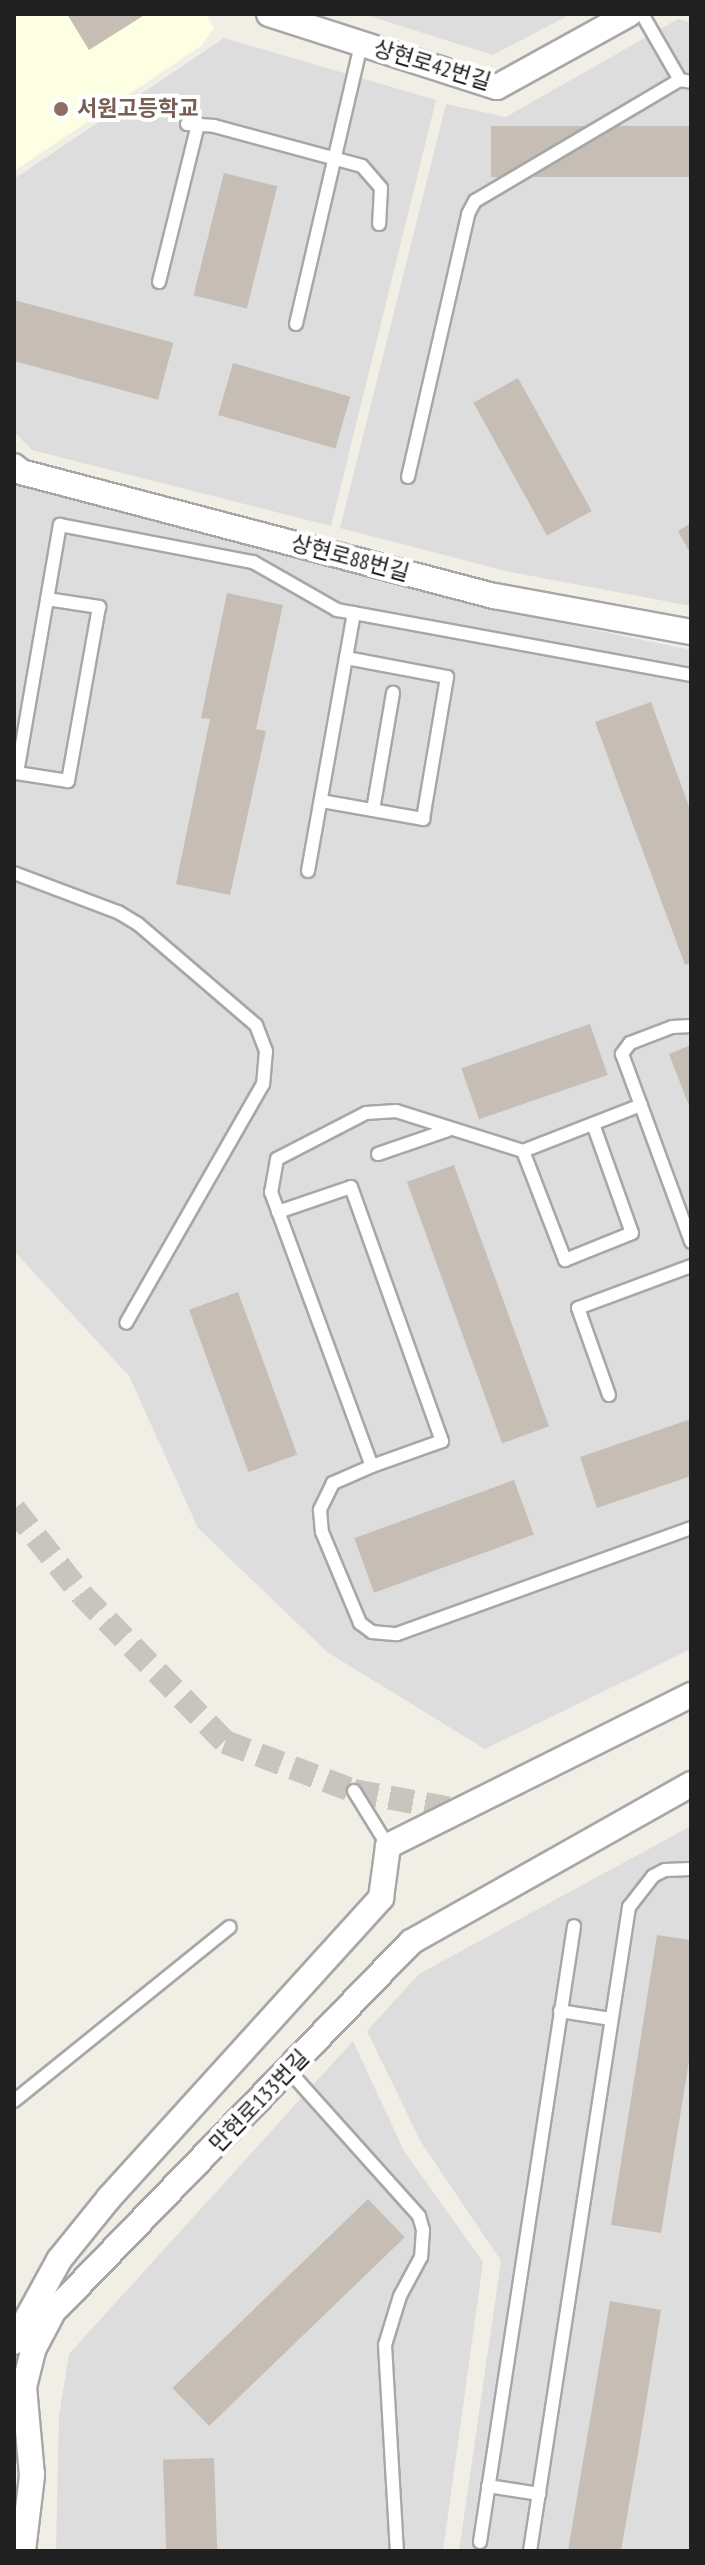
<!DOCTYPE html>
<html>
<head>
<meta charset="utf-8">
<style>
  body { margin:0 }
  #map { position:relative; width:705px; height:2565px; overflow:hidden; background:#f1eee6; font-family:"PT Sans Narrow","Noto Sans KR",sans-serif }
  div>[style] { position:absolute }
  .residential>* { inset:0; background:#dedddd }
  .education>* { inset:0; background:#fcffe1 }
  .building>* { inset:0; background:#c6beb5; transform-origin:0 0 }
  .street-tunnel>* { height:24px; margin-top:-12px; transform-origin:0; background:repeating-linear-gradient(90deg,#c7c5be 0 24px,transparent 0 36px) }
  .roads { filter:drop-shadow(2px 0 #a7a7a7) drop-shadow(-2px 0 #a7a7a7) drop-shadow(0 2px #a7a7a7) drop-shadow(0 -2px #a7a7a7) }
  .lane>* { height:12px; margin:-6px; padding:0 6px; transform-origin:6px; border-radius:6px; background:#fff }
  .street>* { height:24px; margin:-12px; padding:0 12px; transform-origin:12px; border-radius:12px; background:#fff }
  .dots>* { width:22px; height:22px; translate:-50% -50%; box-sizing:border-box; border:4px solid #fff; border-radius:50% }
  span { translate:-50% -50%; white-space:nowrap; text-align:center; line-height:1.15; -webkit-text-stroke:8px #fff; paint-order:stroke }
  .street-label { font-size:22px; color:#202020 }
  .education-label { font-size:22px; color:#785e54; font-weight:700 }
  .left { translate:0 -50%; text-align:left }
  .frame { position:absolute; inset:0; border:16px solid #202020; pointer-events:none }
</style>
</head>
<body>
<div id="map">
  <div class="residential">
    <div style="clip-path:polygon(363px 14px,571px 14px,493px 55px)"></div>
    <div style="clip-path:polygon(678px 19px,691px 23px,691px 606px,506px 571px,340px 528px,446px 104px,506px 117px)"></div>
    <div style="clip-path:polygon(224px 38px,436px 100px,331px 526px,32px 450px,14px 432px,14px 179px)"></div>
    <div style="clip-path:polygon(14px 484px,489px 608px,691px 650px,691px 1649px,485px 1749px,327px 1652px,198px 1528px,129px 1376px,14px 1251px)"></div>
    <div style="clip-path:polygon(691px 1826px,691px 2551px,459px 2551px,501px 2261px,421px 2142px,367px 2031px,419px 1974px)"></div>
    <div style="clip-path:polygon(353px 2041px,404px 2151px,483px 2262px,443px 2551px,56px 2551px,59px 2416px,69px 2354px)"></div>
  </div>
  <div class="education">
    <div style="clip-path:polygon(14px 14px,206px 14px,214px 28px,201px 46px,14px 171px)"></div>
  </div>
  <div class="building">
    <div style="clip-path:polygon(67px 14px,146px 14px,89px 50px)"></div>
    <div style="left:691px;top:126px;width:51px;height:200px;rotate:90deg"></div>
    <div style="left:224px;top:173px;width:55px;height:126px;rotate:14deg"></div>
    <div style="left:14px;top:300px;width:165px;height:59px;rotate:15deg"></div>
    <div style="left:233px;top:363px;width:122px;height:54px;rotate:16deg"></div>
    <div style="left:518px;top:378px;width:152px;height:51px;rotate:61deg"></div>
    <div style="clip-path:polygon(691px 523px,691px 555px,678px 531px)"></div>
    <div style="clip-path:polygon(227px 593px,283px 605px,256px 729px,266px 731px,230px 895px,176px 884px,210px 719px,201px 718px)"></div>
    <div style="clip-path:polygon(651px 702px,691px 812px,691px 963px,685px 965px,595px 722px)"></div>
    <div style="left:590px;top:1024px;width:54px;height:136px;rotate:71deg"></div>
    <div style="clip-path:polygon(691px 1045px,691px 1111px,669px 1054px)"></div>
    <div style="left:454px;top:1165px;width:278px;height:50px;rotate:70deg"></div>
    <div style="left:238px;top:1292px;width:173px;height:52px;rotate:70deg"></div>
    <div style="clip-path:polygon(691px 1419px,691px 1476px,597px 1508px,580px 1457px)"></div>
    <div style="left:514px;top:1480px;width:58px;height:170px;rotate:70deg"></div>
    <div style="clip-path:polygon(657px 1935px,691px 1940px,691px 2049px,661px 2233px,611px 2225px)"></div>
    <div style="left:368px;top:2199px;width:53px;height:272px;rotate:46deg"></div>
    <div style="clip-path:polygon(610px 2301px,661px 2310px,638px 2453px,621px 2551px,568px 2551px)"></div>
    <div style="left:214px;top:2458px;width:93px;height:51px;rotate:88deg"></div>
  </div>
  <div class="street-tunnel">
    <div style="left:14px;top:1509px;width:110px;rotate:51.7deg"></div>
    <div style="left:82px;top:1595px;width:205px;rotate:45.8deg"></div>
    <div style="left:225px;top:1742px;width:138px;rotate:20.8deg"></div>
    <div style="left:354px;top:1791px;width:105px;rotate:10.5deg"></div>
  </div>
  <div class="roads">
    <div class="lane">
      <div style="left:642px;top:14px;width:76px;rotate:60.1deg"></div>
      <div style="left:187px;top:124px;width:27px;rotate:4deg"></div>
      <div style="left:214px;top:126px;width:153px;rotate:15.1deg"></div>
      <div style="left:362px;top:166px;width:29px;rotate:49deg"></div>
      <div style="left:381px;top:188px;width:36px;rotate:93deg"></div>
      <div style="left:159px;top:282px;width:163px;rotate:-76.1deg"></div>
      <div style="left:296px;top:324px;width:287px;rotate:-76.9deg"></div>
      <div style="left:408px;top:477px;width:270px;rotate:-77.1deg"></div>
      <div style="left:468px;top:214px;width:15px;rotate:-62deg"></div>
      <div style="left:475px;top:201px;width:238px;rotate:-30.6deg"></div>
      <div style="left:680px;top:80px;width:11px;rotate:10deg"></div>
      <div style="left:47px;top:599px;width:53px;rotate:8.7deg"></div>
      <div style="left:99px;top:607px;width:177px;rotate:100.1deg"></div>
      <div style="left:68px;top:781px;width:52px;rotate:-171.1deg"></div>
      <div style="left:17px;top:773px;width:252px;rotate:-80.2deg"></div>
      <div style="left:60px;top:525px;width:197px;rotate:10.9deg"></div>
      <div style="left:253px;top:562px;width:97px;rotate:29.7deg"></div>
      <div style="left:337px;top:610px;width:360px;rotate:10.4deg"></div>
      <div style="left:321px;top:801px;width:104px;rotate:10deg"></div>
      <div style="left:423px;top:819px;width:144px;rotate:-80.4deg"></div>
      <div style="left:447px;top:677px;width:103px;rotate:-169.3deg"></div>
      <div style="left:373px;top:810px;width:119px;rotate:-80.3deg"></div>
      <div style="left:308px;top:871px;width:262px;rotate:-79.9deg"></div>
      <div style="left:14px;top:873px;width:111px;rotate:20.6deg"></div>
      <div style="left:118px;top:912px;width:23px;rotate:31deg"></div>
      <div style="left:138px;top:924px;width:155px;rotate:40.6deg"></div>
      <div style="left:256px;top:1025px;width:28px;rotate:69deg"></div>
      <div style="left:266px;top:1051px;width:33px;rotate:95deg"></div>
      <div style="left:263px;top:1084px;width:275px;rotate:119.8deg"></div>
      <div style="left:691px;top:1026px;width:19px;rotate:177deg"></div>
      <div style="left:672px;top:1027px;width:45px;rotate:159.1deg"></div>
      <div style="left:630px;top:1043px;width:14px;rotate:126deg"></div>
      <div style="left:622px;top:1054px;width:200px;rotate:69.8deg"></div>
      <div style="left:641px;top:1105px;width:127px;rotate:158.7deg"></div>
      <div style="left:523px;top:1151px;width:133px;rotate:-162.5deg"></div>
      <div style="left:396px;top:1111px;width:30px;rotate:176deg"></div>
      <div style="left:366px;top:1113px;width:100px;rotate:152.7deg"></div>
      <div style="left:277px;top:1159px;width:34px;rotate:100deg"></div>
      <div style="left:271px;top:1192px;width:292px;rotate:69.8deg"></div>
      <div style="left:372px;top:1466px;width:43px;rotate:156.4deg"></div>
      <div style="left:333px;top:1483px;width:30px;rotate:116deg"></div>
      <div style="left:320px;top:1510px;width:22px;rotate:85deg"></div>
      <div style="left:322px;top:1532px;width:99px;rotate:67.3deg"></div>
      <div style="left:360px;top:1623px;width:15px;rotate:37deg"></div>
      <div style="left:372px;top:1632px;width:25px;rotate:5deg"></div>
      <div style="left:397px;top:1634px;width:313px;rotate:-19.8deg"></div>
      <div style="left:523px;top:1151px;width:117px;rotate:68.9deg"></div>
      <div style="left:565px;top:1260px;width:72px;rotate:-21.9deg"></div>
      <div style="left:632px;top:1233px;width:116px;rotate:-109.7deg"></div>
      <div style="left:378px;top:1154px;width:74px;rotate:-18.9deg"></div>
      <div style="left:278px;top:1212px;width:77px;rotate:-18.9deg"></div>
      <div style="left:351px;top:1187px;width:270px;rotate:70.3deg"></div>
      <div style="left:442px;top:1441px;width:74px;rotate:160.3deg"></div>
      <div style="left:609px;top:1395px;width:92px;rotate:-109.6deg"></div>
      <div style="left:578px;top:1308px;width:121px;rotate:-20.4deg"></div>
      <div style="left:354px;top:1791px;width:65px;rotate:58.3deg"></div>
      <div style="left:560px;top:2011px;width:52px;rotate:8.9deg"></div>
      <div style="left:290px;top:2072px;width:193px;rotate:48.1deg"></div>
      <div style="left:419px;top:2216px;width:15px;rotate:74deg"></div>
      <div style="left:423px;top:2230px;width:27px;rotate:94deg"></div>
      <div style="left:421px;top:2257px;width:44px;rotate:118.3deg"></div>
      <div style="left:400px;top:2296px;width:51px;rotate:107deg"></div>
      <div style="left:385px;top:2345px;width:206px;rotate:86.7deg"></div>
      <div style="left:14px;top:2101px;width:277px;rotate:-38.9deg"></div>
      <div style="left:488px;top:2486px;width:52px;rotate:8.9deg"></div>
      <div style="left:480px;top:2542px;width:623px;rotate:-81.32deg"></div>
      <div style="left:530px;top:2551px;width:652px;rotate:-81.26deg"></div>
      <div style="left:629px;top:1907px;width:39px;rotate:-52deg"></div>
      <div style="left:653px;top:1876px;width:13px;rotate:-27deg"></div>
      <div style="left:665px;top:1870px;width:26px;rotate:-2deg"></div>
    </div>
    <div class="street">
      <div style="left:269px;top:14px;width:239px;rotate:17.8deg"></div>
      <div style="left:497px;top:87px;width:151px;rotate:-28.9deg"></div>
      <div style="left:14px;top:466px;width:9px;rotate:41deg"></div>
      <div style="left:21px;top:472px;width:490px;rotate:14.7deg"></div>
      <div style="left:495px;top:596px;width:199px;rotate:10.4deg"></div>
      <div style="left:14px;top:2342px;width:94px;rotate:-61.2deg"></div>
      <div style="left:59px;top:2260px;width:80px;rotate:-51.1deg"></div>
      <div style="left:109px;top:2198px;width:405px;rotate:-47.8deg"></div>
      <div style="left:381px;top:1898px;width:52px;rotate:-82.3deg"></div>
      <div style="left:388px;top:1846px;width:339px;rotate:-26.5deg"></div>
      <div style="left:23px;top:2551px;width:77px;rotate:-83.2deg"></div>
      <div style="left:32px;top:2475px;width:88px;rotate:-95.2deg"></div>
      <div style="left:24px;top:2387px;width:38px;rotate:-76deg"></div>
      <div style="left:33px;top:2350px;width:43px;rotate:-62.2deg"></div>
      <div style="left:53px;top:2312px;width:515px;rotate:-45.94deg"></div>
      <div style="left:411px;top:1942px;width:322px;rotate:-29.4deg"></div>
    </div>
  </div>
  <div class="dots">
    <div style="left:61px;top:109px;background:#8d6e63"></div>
  </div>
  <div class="street-label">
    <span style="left:432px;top:65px;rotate:17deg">상현로42번길</span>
    <span style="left:350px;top:558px;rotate:15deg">상현로88번길</span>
    <span style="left:259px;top:2101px;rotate:-46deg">만현로133번길</span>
  </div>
  <div class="education-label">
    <span class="left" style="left:77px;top:109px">서원고등학교</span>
  </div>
  <div class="frame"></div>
</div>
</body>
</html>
